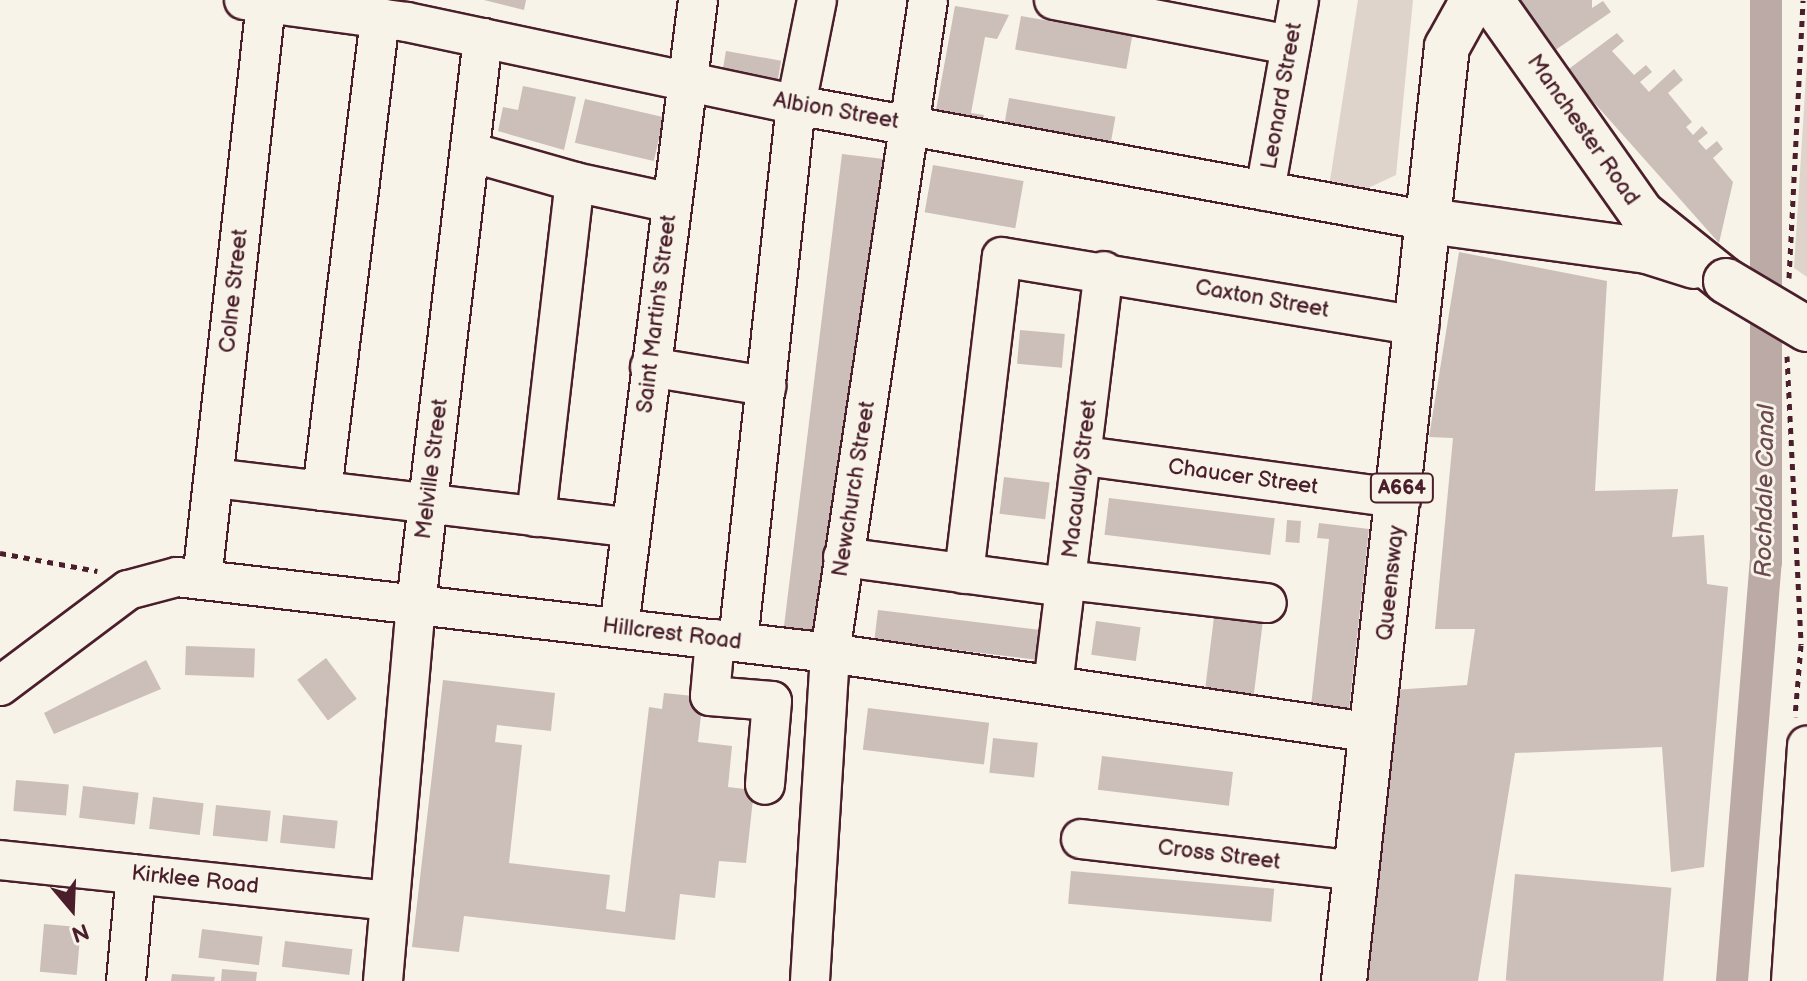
<!DOCTYPE html>
<html>
<head>
<meta charset="utf-8">
<style>
  body { margin:0 }
  #map { position:relative; width:1807px; height:981px; overflow:hidden; background:#f7f3e8; font-family:"Balsamiq Sans",sans-serif }
  div>[style] { position:absolute }
  .green>* { inset:0; background:#ded4cc }
  .canal>* { height:32px; margin:-16px; padding:0 16px; transform-origin:16px; border-radius:16px; background:#bcaaa7 }
  .building>* { inset:0; background:#ccbfb9; transform-origin:0 0 }
  .path>* { height:5px; margin-top:-2.5px; transform-origin:0; background:repeating-linear-gradient(90deg,#4a1f2b 0 6px,transparent 0 12px) }
  .roads { filter:drop-shadow(2px 0 #4a1f2b) drop-shadow(-2px 0 #4a1f2b) drop-shadow(0 2px #4a1f2b) drop-shadow(0 -2px #4a1f2b) }
  .minor>* { height:38px; margin:-19px; padding:0 19px; transform-origin:19px; border-radius:19px; background:#f7f3e8 }
  .major>* { height:44px; margin:-22px; padding:0 22px; transform-origin:22px; border-radius:22px; background:#f7f3e8 }
  .bridges { filter:drop-shadow(2px 0 #4a1f2b) drop-shadow(-2px 0 #4a1f2b) drop-shadow(0 2px #4a1f2b) drop-shadow(0 -2px #4a1f2b) }
  .major-bridge>* { height:44px; margin:-22px; padding:0 22px; transform-origin:22px; border-radius:22px; background:#f7f3e8 }
  span { translate:-50% -50%; white-space:nowrap; text-align:center; line-height:1.15; -webkit-text-stroke:6px #f7f3e8; paint-order:stroke }
  .shield-label span { padding:2px 6px; background:#f7f3e8; border:2px solid; border-radius:6px; -webkit-text-stroke-width:0 }
  .shield-label { font-size:20px; color:#4a1f2b; font-weight:700 }
  .street-label { font-size:22px; color:#4a1f2b }
  .water-label { font-size:24px; color:#6c4950; font-style:italic }
  .north { position:absolute; left:32px; top:869px; width:80px; height:80px; -webkit-text-stroke:6px #f7f3e8; paint-order:stroke; rotate:161deg; font-size:22px; font-weight:700; line-height:32px; text-align:center; color:#4a1f2b }
  .north::after { content:''; display:block; margin:auto; width:28px; height:36px; background:#4a1f2b; clip-path:polygon(50% 0,100% 100%,50% 72%,0 100%) }
</style>
</head>
<body>
<div id="map">
  <div class="green">
    <div style="clip-path:polygon(1358px 0,1413px 0,1396px 175px,1366px 189px,1329px 187px)"></div>
    <div style="clip-path:polygon(1807px 60px,1807px 277px,1794px 268px)"></div>
  </div>
  <div class="canal">
    <div style="left:1732px;top:981px;width:420px;rotate:-85.4deg"></div>
    <div style="left:1766px;top:562px;width:562px;rotate:-90deg"></div>
  </div>
  <div class="building">
    <div style="clip-path:polygon(484px 0,526px 0,524px 10px)"></div>
    <div style="clip-path:polygon(1516px 0,1592px 0,1592px 8px,1603px 1px,1611px 12px,1551px 53px)"></div>
    <div style="clip-path:polygon(955px 6px,1009px 15px,997px 39px,985px 37px,971px 113px,984px 115px,981px 129px,934px 121px)"></div>
    <div style="left:1021px;top:16px;width:113px;height:34px;rotate:10deg"></div>
    <div style="clip-path:polygon(1617px 33px,1624px 41px,1612px 51px,1634px 75px,1646px 65px,1652px 72px,1640px 82px,1649px 92px,1674px 69px,1683px 80px,1668px 93px,1692px 122px,1686px 127px,1693px 135px,1702px 126px,1708px 133px,1698px 141px,1706px 150px,1717px 141px,1723px 149px,1713px 158px,1733px 182px,1719px 243px,1566px 71px)"></div>
    <div style="left:726px;top:51px;width:56px;height:23px;rotate:10deg"></div>
    <div style="clip-path:polygon(523px 86px,576px 97px,564px 150px,498px 131px,503px 107px,518px 110px)"></div>
    <div style="left:1009px;top:98px;width:108px;height:33px;rotate:10deg"></div>
    <div style="left:585px;top:99px;width:81px;height:45px;rotate:13deg"></div>
    <div style="left:842px;top:154px;width:42px;height:489px;rotate:7deg"></div>
    <div style="left:933px;top:165px;width:92px;height:48px;rotate:10deg"></div>
    <div style="clip-path:polygon(1459px 252px,1607px 281px,1595px 491px,1678px 489px,1672px 537px,1704px 535px,1707px 584px,1728px 587px,1704px 867px,1671px 872px,1662px 747px,1515px 753px,1478px 981px,1367px 981px,1393px 690px,1467px 685px,1475px 629px,1435px 629px,1453px 438px,1429px 437px)"></div>
    <div style="left:1020px;top:330px;width:45px;height:34px;rotate:5deg"></div>
    <div style="left:1004px;top:477px;width:46px;height:37px;rotate:7deg"></div>
    <div style="left:1109px;top:498px;width:167px;height:37px;rotate:7deg"></div>
    <div style="left:1287px;top:520px;width:14px;height:22px;rotate:4deg"></div>
    <div style="clip-path:polygon(1319px 523px,1369px 529px,1349px 710px,1311px 706px,1329px 539px,1317px 538px)"></div>
    <div style="left:1215px;top:609px;width:49px;height:84px;rotate:7deg"></div>
    <div style="left:878px;top:610px;width:166px;height:30px;rotate:7deg"></div>
    <div style="left:1096px;top:621px;width:45px;height:34px;rotate:8deg"></div>
    <div style="left:186px;top:646px;width:69px;height:29px;rotate:2deg"></div>
    <div style="left:326px;top:658px;width:51px;height:36px;rotate:53deg"></div>
    <div style="clip-path:polygon(146px 660px,161px 689px,54px 734px,44px 713px)"></div>
    <div style="clip-path:polygon(443px 680px,555px 693px,551px 731px,497px 725px,495px 742px,522px 745px,509px 863px,610px 875px,606px 909px,625px 912px,649px 707px,662px 709px,664px 693px,703px 697px,698px 742px,732px 746px,728px 787px,754px 790px,746px 863px,719px 861px,715px 898px,680px 894px,675px 940px,464px 916px,459px 952px,412px 947px)"></div>
    <div style="left:868px;top:708px;width:122px;height:42px;rotate:7deg"></div>
    <div style="left:993px;top:738px;width:45px;height:35px;rotate:6deg"></div>
    <div style="left:1102px;top:756px;width:132px;height:34px;rotate:7deg"></div>
    <div style="left:16px;top:780px;width:53px;height:31px;rotate:5deg"></div>
    <div style="left:83px;top:786px;width:56px;height:32px;rotate:7deg"></div>
    <div style="left:153px;top:797px;width:51px;height:32px;rotate:7deg"></div>
    <div style="left:216px;top:805px;width:55px;height:31px;rotate:6deg"></div>
    <div style="left:283px;top:815px;width:55px;height:28px;rotate:6deg"></div>
    <div style="left:1071px;top:871px;width:204px;height:33px;rotate:5deg"></div>
    <div style="left:1515px;top:874px;width:157px;height:107px;rotate:5deg"></div>
    <div style="left:44px;top:924px;width:37px;height:48px;rotate:5deg"></div>
    <div style="left:202px;top:929px;width:61px;height:29px;rotate:7deg"></div>
    <div style="left:285px;top:941px;width:68px;height:26px;rotate:7deg"></div>
    <div style="clip-path:polygon(222px 969px,257px 972px,256px 981px,221px 981px)"></div>
    <div style="clip-path:polygon(172px 974px,215px 977px,214px 981px,171px 981px)"></div>
  </div>
  <div class="path">
    <div style="left:1789px;top:278px;width:278px;rotate:-87.1deg"></div>
    <div style="left:1787px;top:356px;width:289px;rotate:87.2deg"></div>
    <div style="left:1801px;top:645px;width:72px;rotate:94.8deg"></div>
    <div style="left:0;top:553px;width:99px;rotate:10.5deg"></div>
  </div>
  <div class="roads">
    <div class="minor">
      <div style="left:244px;top:0;width:164px;rotate:7.7deg"></div>
      <div style="left:407px;top:22px;width:398px;rotate:12deg"></div>
      <div style="left:796px;top:105px;width:644px;rotate:10.38deg"></div>
      <div style="left:1054px;top:0;width:241px;rotate:10.8deg"></div>
      <div style="left:470px;top:152px;width:109px;rotate:15.9deg"></div>
      <div style="left:1265px;top:191px;width:194px;rotate:-79.9deg"></div>
      <div style="left:650px;top:367px;width:118px;rotate:9.3deg"></div>
      <div style="left:1085px;top:456px;width:319px;rotate:7.7deg"></div>
      <div style="left:214px;top:478px;width:420px;rotate:6.8deg"></div>
      <div style="left:322px;top:491px;width:477px;rotate:-83deg"></div>
      <div style="left:536px;top:517px;width:337px;rotate:-83.4deg"></div>
      <div style="left:575px;top:182px;width:98px;rotate:12.3deg"></div>
      <div style="left:843px;top:557px;width:225px;rotate:7.7deg"></div>
      <div style="left:964px;top:574px;width:319px;rotate:-83.2deg"></div>
      <div style="left:1002px;top:257px;width:423px;rotate:9.4deg"></div>
      <div style="left:202px;top:580px;width:581px;rotate:-83.67deg"></div>
      <div style="left:1067px;top:580px;width:201px;rotate:6.6deg"></div>
      <div style="left:619px;top:628px;width:633px;rotate:-82.83deg"></div>
      <div style="left:715px;top:639px;width:57px;rotate:95deg"></div>
      <div style="left:710px;top:696px;width:62px;rotate:4.6deg"></div>
      <div style="left:772px;top:701px;width:84px;rotate:94.8deg"></div>
      <div style="left:738px;top:642px;width:540px;rotate:-83.84deg"></div>
      <div style="left:796px;top:105px;width:107px;rotate:-78.7deg"></div>
      <div style="left:1053px;top:685px;width:417px;rotate:-83deg"></div>
      <div style="left:0;top:686px;width:160px;rotate:-36.9deg"></div>
      <div style="left:128px;top:590px;width:51px;rotate:-14.9deg"></div>
      <div style="left:177px;top:577px;width:657px;rotate:6.64deg"></div>
      <div style="left:830px;top:653px;width:550px;rotate:8.37deg"></div>
      <div style="left:1081px;top:839px;width:278px;rotate:6.6deg"></div>
      <div style="left:0;top:860px;width:391px;rotate:6deg"></div>
      <div style="left:126px;top:981px;width:107px;rotate:-84.7deg"></div>
      <div style="left:383px;top:981px;width:378px;rotate:-85deg"></div>
      <div style="left:416px;top:604px;width:570px;rotate:-83.25deg"></div>
      <div style="left:810px;top:981px;width:329px;rotate:-86.5deg"></div>
      <div style="left:830px;top:653px;width:660px;rotate:-81.46deg"></div>
      <div style="left:1791px;top:981px;width:236px;rotate:-86.1deg"></div>
    </div>
    <div class="major">
      <div style="left:1491px;top:0;width:261px;rotate:54.8deg"></div>
      <div style="left:1641px;top:213px;width:109px;rotate:38.7deg"></div>
      <div style="left:1429px;top:221px;width:220px;rotate:7.8deg"></div>
      <div style="left:1647px;top:251px;width:49px;rotate:17.7deg"></div>
      <div style="left:1344px;top:981px;width:940px;rotate:-83.71deg"></div>
      <div style="left:1447px;top:47px;width:54px;rotate:-61deg"></div>
    </div>
  </div>
  <div class="bridges">
    <div class="major-bridge">
      <div style="left:1726px;top:281px;width:94px;rotate:30.7deg"></div>
    </div>
  </div>
  <div class="shield-label">
    <span style="left:1402px;top:488px">A664</span>
  </div>
  <div class="street-label">
    <span style="left:1282px;top:96px;rotate:-80deg">Leonard Street</span>
    <span style="left:836px;top:111px;rotate:10deg">Albion Street</span>
    <span style="left:1583px;top:130px;rotate:55deg">Manchester Road</span>
    <span style="left:234px;top:291px;rotate:-84deg">Colne Street</span>
    <span style="left:1262px;top:299px;rotate:10deg">Caxton Street</span>
    <span style="left:657px;top:314px;rotate:-83deg">Saint Martin's Street</span>
    <span style="left:432px;top:469px;rotate:-83deg">Melville Street</span>
    <span style="left:1243px;top:477px;rotate:8deg">Chaucer Street</span>
    <span style="left:1080px;top:479px;rotate:-83deg">Macaulay Street</span>
    <span style="left:854px;top:489px;rotate:-81deg">Newchurch Street</span>
    <span style="left:1391px;top:583px;rotate:-84deg">Queensway</span>
    <span style="left:672px;top:634px;rotate:7deg">Hillcrest Road</span>
    <span style="left:1219px;top:855px;rotate:7deg">Cross Street</span>
    <span style="left:195px;top:880px;rotate:6deg">Kirklee Road</span>
  </div>
  <div class="water-label">
    <span style="left:1765px;top:491px;rotate:-89deg">Rochdale Canal</span>
  </div>
  <div class="north">N</div>
</div>
</body>
</html>
